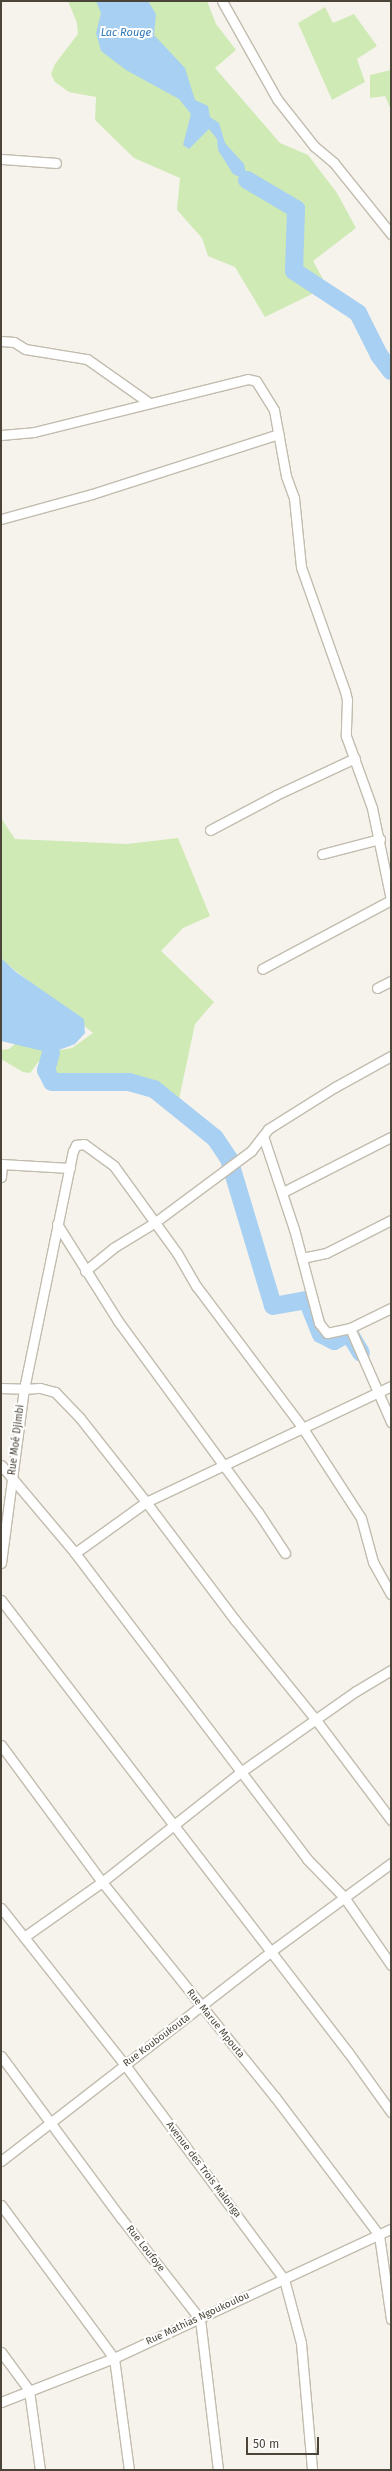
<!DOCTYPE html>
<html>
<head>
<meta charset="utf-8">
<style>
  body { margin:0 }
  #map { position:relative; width:392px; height:2471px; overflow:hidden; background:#f6f3ec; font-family:"Fira Sans",sans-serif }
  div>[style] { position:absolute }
  .green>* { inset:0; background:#cfeab4 }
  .water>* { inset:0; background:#a8d0f2 }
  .river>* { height:18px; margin:-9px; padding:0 9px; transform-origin:9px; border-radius:9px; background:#a8d0f2 }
  .roads { filter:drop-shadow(1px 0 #c2bcae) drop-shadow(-1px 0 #c2bcae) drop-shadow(0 1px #c2bcae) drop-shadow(0 -1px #c2bcae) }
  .street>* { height:9px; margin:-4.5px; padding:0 4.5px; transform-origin:4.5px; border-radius:4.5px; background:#fff }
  span { translate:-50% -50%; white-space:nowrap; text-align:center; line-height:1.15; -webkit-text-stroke:4px #fff; paint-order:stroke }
  .street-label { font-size:10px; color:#4b4539 }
  .water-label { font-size:11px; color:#2e78ba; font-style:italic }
  .frame { position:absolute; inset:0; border:2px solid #4b4539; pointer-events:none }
  .scale { position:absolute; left:246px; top:2437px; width:73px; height:18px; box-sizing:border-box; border:2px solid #4b4539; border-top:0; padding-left:5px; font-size:12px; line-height:14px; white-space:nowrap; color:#4b4539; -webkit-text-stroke:3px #fff; paint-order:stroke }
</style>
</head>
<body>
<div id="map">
  <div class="green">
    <div style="clip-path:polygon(68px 1px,207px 1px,216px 24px,236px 50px,215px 68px,280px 143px,308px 155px,337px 193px,356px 228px,313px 261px,323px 279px,314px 293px,265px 317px,235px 267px,208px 256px,202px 238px,177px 210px,180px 178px,134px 158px,95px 120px,96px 97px,69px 92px,55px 82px,51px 74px,55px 64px,78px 34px,77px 23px)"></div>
    <div style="clip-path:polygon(325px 7px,333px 23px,354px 14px,377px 46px,357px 59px,365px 82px,332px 100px,298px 23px)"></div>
    <div style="clip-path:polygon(391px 70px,391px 110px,385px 96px,370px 98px,370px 75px)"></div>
    <div style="clip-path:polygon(1px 818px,15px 839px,127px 844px,178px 838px,210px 916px,183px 928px,161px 951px,214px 1002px,195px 1024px,179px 1099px,99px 1083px,64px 1081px,39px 1061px,30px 1073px,23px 1072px,1px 1059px,1px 1050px,9px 1049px,27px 1034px,45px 1046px,43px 1053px,72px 1048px,93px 1033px,1px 959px)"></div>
  </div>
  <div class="water">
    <div style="clip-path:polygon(96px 1px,148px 1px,156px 14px,154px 35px,185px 68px,195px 100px,208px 106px,210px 117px,219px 123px,225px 143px,244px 164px,247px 180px,233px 174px,218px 150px,217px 139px,209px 129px,189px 149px,183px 145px,191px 114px,179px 99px,126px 70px,101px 51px,96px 33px,101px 13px)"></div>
    <div style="clip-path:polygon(1px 958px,16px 972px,84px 1019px,85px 1033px,75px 1044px,51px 1053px,1px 1041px)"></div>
  </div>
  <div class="river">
    <div style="left:247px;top:180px;width:57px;rotate:30.6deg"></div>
    <div style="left:296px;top:209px;width:62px;rotate:91.8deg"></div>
    <div style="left:294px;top:271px;width:77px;rotate:33.3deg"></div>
    <div style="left:358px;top:313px;width:47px;rotate:63.4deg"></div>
    <div style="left:379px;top:355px;width:20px;rotate:53deg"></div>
    <div style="left:51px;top:1053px;width:18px;rotate:106deg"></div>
    <div style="left:46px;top:1070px;width:13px;rotate:63deg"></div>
    <div style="left:52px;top:1082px;width:77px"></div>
    <div style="left:129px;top:1082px;width:26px;rotate:16deg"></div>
    <div style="left:154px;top:1089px;width:78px;rotate:38.8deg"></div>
    <div style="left:215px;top:1138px;width:25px;rotate:56deg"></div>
    <div style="left:229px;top:1159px;width:153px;rotate:73.3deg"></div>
    <div style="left:273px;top:1306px;width:35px;rotate:-10deg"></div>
    <div style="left:307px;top:1300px;width:37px;rotate:68deg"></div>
    <div style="left:321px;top:1334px;width:15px;rotate:28deg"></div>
    <div style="left:334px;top:1341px;width:17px;rotate:-28deg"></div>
    <div style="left:349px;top:1333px;width:23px;rotate:59deg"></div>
  </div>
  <div class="roads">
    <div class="street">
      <div style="left:222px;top:1px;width:112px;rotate:60.7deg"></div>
      <div style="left:277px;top:99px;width:60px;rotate:51.8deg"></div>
      <div style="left:314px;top:146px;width:26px;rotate:40deg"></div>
      <div style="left:334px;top:163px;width:91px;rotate:51.2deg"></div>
      <div style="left:1px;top:159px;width:55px;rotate:4.2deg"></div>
      <div style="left:1px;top:341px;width:13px;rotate:4deg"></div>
      <div style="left:14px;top:342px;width:13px;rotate:32deg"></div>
      <div style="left:25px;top:349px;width:63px;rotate:9.2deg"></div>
      <div style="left:87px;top:359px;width:75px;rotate:35.2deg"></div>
      <div style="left:1px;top:435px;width:33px;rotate:-5deg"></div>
      <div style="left:34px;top:432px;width:220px;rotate:-13.9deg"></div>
      <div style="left:248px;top:379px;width:8px;rotate:14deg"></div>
      <div style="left:256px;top:381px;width:34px;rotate:58deg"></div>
      <div style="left:274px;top:410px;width:67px;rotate:79.7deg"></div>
      <div style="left:286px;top:476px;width:23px;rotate:70deg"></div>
      <div style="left:294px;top:498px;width:69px;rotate:84.2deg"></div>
      <div style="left:301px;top:567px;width:132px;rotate:70.5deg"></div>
      <div style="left:345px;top:691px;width:9px;rotate:77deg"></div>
      <div style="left:347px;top:700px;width:36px;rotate:92deg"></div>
      <div style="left:346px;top:736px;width:77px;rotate:70.1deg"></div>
      <div style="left:372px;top:808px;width:94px;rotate:78.3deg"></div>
      <div style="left:391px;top:900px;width:146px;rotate:151.9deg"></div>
      <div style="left:1px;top:519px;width:94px;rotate:-15.4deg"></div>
      <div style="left:92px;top:494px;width:196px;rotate:-17.8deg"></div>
      <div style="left:210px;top:830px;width:75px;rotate:-27.9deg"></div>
      <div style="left:276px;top:795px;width:87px;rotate:-25.1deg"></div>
      <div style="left:322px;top:854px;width:60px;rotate:-14.5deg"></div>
      <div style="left:377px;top:988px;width:16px;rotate:-27deg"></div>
      <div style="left:263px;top:1136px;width:98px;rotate:71.6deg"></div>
      <div style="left:294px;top:1229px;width:97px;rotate:75.1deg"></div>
      <div style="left:319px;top:1323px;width:13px;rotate:51deg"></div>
      <div style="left:327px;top:1333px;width:24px;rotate:-12deg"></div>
      <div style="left:350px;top:1328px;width:103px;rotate:66.4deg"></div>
      <div style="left:1px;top:1164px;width:69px;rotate:3.3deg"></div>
      <div style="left:1px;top:1177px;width:13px;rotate:-86deg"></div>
      <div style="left:283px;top:1192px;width:121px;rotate:-27deg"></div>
      <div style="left:57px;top:1224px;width:115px;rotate:57.8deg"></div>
      <div style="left:118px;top:1321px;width:237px;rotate:53.8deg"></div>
      <div style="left:258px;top:1512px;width:49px;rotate:56.6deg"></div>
      <div style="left:302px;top:1258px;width:25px;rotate:-12deg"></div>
      <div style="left:326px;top:1253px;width:73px;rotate:-26.9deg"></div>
      <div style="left:85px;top:1271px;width:36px;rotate:-39deg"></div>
      <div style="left:113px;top:1248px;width:48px;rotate:-31.4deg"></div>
      <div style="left:154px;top:1223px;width:121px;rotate:-36.6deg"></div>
      <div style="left:251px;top:1151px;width:28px;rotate:-52deg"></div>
      <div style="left:268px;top:1129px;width:79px;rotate:-32.1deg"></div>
      <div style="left:335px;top:1087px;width:64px;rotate:-29deg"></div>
      <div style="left:350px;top:1328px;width:46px;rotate:-26deg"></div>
      <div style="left:1px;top:1388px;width:23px;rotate:2deg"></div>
      <div style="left:24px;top:1389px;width:243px;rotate:-78.4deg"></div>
      <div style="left:73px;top:1151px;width:7px;rotate:-63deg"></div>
      <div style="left:76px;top:1145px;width:8px;rotate:-7deg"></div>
      <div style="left:84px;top:1144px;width:37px;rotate:36deg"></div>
      <div style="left:114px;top:1166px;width:107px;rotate:54.1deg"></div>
      <div style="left:177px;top:1253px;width:39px;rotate:60deg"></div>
      <div style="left:197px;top:1287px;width:175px;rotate:53.1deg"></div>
      <div style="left:302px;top:1427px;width:108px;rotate:57deg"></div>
      <div style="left:361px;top:1518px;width:46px;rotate:74.7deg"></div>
      <div style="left:373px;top:1562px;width:37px;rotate:61deg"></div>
      <div style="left:1px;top:1465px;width:115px;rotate:49.9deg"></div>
      <div style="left:75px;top:1553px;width:384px;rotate:52.8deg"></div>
      <div style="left:307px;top:1859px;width:53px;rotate:45.8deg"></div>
      <div style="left:344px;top:1897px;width:83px;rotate:55.3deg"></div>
      <div style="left:75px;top:1553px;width:87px;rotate:-35.7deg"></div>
      <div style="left:146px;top:1502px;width:271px;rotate:-25.3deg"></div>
      <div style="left:1px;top:1563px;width:176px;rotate:-82.5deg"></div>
      <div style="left:24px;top:1389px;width:16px;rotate:-4deg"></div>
      <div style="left:40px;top:1388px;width:16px;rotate:15deg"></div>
      <div style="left:55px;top:1392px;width:36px;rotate:46deg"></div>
      <div style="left:80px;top:1418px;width:107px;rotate:51.8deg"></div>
      <div style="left:146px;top:1502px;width:148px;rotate:53deg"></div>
      <div style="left:235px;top:1620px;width:129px;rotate:51deg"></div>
      <div style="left:316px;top:1720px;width:125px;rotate:53.1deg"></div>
      <div style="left:1px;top:1600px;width:570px;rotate:52.49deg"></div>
      <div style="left:348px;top:2052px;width:74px;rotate:54.4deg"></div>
      <div style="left:1px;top:1745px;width:170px;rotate:53.6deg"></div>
      <div style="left:102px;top:1882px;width:276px;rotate:51.2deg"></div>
      <div style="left:275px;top:2097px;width:173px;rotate:53deg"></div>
      <div style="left:379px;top:2235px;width:85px;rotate:81.9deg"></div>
      <div style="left:1px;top:1908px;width:200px;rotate:51.7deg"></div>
      <div style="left:125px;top:2065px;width:267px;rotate:53.4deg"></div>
      <div style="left:284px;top:2279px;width:66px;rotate:75.1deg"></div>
      <div style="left:301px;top:2343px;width:127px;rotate:85deg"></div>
      <div style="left:24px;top:1937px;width:95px;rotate:-35.2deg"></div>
      <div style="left:102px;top:1882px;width:179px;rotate:-38.4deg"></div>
      <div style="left:242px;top:1771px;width:139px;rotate:-35.1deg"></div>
      <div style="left:356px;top:1691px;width:41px;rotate:-31deg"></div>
      <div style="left:1px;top:2056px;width:202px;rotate:53.5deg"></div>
      <div style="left:121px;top:2218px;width:128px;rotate:52deg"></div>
      <div style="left:200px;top:2319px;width:152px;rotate:83.2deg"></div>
      <div style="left:1px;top:2161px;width:341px;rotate:-37.8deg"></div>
      <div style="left:270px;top:1952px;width:150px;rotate:-36.3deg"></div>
      <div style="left:1px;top:2205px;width:190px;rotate:53.6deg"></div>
      <div style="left:114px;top:2358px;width:113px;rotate:82.4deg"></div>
      <div style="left:1px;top:2352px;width:47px;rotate:53.6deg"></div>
      <div style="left:29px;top:2390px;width:81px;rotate:82.2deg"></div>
      <div style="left:1px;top:2402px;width:121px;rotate:-21.3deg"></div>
      <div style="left:114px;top:2358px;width:306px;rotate:-25deg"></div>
    </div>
  </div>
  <div class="street-label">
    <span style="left:17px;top:1440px;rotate:-83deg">Rue Moé Djimbi</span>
    <span style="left:215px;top:2024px;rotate:51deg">Rue Marue Mpouta</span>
    <span style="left:157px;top:2041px;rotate:-37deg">Rue Kouboukouta</span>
    <span style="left:203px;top:2170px;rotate:53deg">Avenue des Trois Malonga</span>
    <span style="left:145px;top:2249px;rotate:52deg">Rue Loufoye</span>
    <span style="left:198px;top:2319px;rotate:-25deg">Rue Mathias Ngoukoulou</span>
  </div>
  <div class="water-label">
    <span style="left:126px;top:33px">Lac Rouge</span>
  </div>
  <div class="frame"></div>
  <div class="scale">50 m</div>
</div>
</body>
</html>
